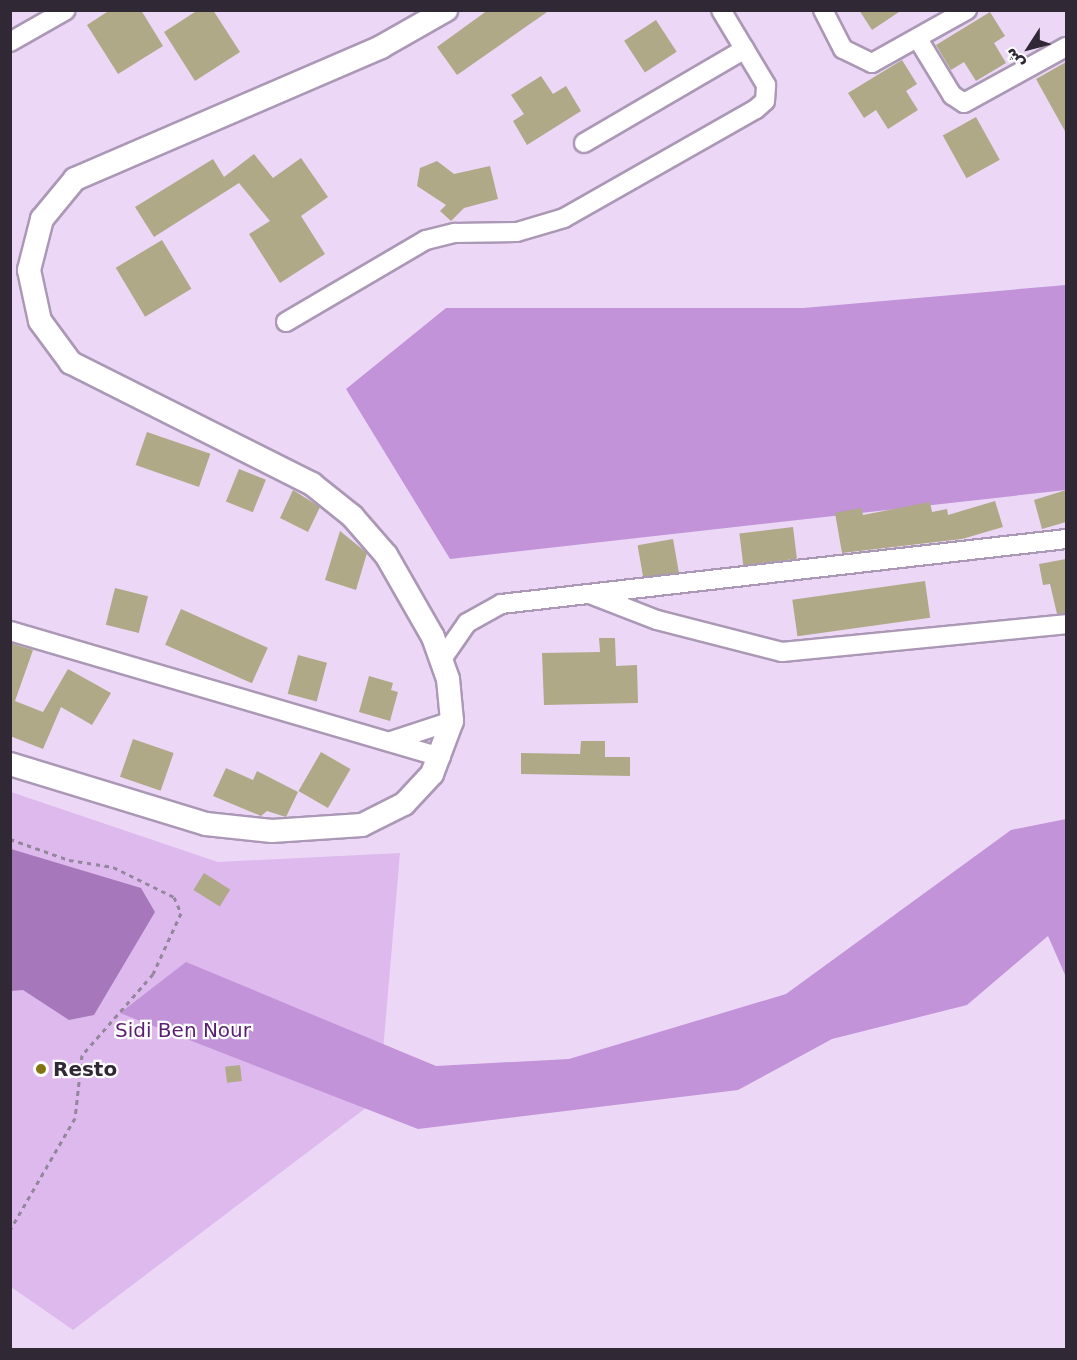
<!DOCTYPE html>
<html>
<head>
<meta charset="utf-8">
<style>
  body { margin:0 }
  #map { position:relative; width:1077px; height:1360px; overflow:hidden; background:#ecd8f6; font-family:"DejaVu Sans","Noto Sans Arabic",sans-serif }
  div>[style] { position:absolute }
  .green>* { inset:0; background:#deb9ee }
  .forest>* { inset:0; background:#c293d8 }
  .water>* { inset:0; background:#a678bb }
  .building>* { inset:0; background:#afa988; transform-origin:0 0 }
  .path>* { height:3px; margin-top:-1.5px; transform-origin:0; background:repeating-linear-gradient(90deg,#94869b 0 4.5px,transparent 0 9px) }
  .roads { filter:drop-shadow(2px 0 #ab98b5) drop-shadow(-2px 0 #ab98b5) drop-shadow(0 2px #ab98b5) drop-shadow(0 -2px #ab98b5) }
  .minor>* { height:18px; margin:-9px; padding:0 9px; transform-origin:9px; border-radius:9px; background:#fff }
  .tertiary>* { height:22px; margin:-11px; padding:0 11px; transform-origin:11px; border-radius:11px; background:#fff }
  .dots>* { width:16px; height:16px; translate:-50% -50%; box-sizing:border-box; border:3px solid #fff; border-radius:50% }
  span { translate:-50% -50%; white-space:nowrap; text-align:center; line-height:1.15; -webkit-text-stroke:4.5px #fff; paint-order:stroke }
  .park-label { font-size:20px; color:#5a1f71 }
  .poi-label { font-size:20px; color:#302834; font-weight:700 }
  .left { translate:0 -50%; text-align:left }
  .frame { position:absolute; inset:0; border:12px solid #302834; pointer-events:none }
  .north { position:absolute; left:999px; top:18px; width:60px; height:60px; -webkit-text-stroke:4px #fff; paint-order:stroke; rotate:234deg; font-size:16px; font-weight:700; line-height:24px; text-align:center; color:#302834 }
  .north::after { content:''; display:block; margin:auto; width:21px; height:27px; background:#302834; clip-path:polygon(50% 0,100% 100%,50% 72%,0 100%) }
</style>
</head>
<body>
<div id="map">
  <div class="green">
    <div style="clip-path:polygon(11px 792px,218px 862px,400px 853px,379px 1098px,73px 1330px,11px 1287px)"></div>
  </div>
  <div class="forest">
    <div style="clip-path:polygon(1066px 285px,1066px 490px,450px 559px,346px 389px,446px 308px,803px 308px)"></div>
    <div style="clip-path:polygon(1066px 819px,1066px 977px,1048px 936px,967px 1005px,832px 1039px,738px 1090px,418px 1129px,120px 1013px,186px 962px,436px 1066px,569px 1059px,786px 994px,1011px 830px)"></div>
  </div>
  <div class="water">
    <div style="clip-path:polygon(11px 849px,141px 888px,155px 912px,94px 1015px,69px 1020px,23px 990px,11px 991px)"></div>
  </div>
  <div class="building">
    <div style="clip-path:polygon(110px 10px,141px 10px,163px 46px,118px 74px,87px 25px)"></div>
    <div style="clip-path:polygon(198px 10px,213px 10px,240px 52px,195px 81px,164px 32px)"></div>
    <div style="clip-path:polygon(488px 10px,550px 10px,457px 75px,437px 47px)"></div>
    <div style="clip-path:polygon(859px 10px,902px 10px,872px 30px)"></div>
    <div style="clip-path:polygon(990px 12px,1005px 36px,994px 43px,1006px 63px,976px 81px,964px 62px,951px 70px,936px 45px)"></div>
    <div style="left:656px;top:20px;width:38px;height:38px;rotate:57deg"></div>
    <div style="clip-path:polygon(902px 60px,917px 84px,906px 91px,918px 110px,888px 129px,876px 110px,864px 118px,848px 93px)"></div>
    <div style="clip-path:polygon(1066px 62px,1066px 133px,1036px 79px)"></div>
    <div style="clip-path:polygon(541px 76px,553px 94px,566px 86px,581px 111px,527px 145px,513px 121px,524px 114px,511px 95px)"></div>
    <div style="left:976px;top:117px;width:49px;height:38px;rotate:61deg"></div>
    <div style="clip-path:polygon(254px 154px,273px 178px,301px 158px,328px 197px,301px 216px,325px 254px,280px 283px,249px 234px,270px 221px,239px 183px,154px 237px,135px 207px,213px 159px,224px 177px)"></div>
    <div style="clip-path:polygon(437px 161px,454px 174px,490px 166px,498px 199px,464px 208px,451px 221px,440px 211px,446px 205px,417px 186px,420px 168px)"></div>
    <div style="left:162px;top:240px;width:57px;height:54px;rotate:59deg"></div>
    <div style="left:147px;top:432px;width:67px;height:35px;rotate:19deg"></div>
    <div style="left:239px;top:469px;width:29px;height:35px;rotate:22deg"></div>
    <div style="clip-path:polygon(293px 490px,320px 507px,308px 532px,280px 518px)"></div>
    <div style="clip-path:polygon(1066px 490px,1066px 522px,1042px 529px,1034px 500px)"></div>
    <div style="clip-path:polygon(995px 501px,1003px 527px,962px 539px,842px 553px,835px 513px,861px 508px,863px 515px,930px 502px,932px 512px,947px 509px,948px 515px)"></div>
    <div style="left:793px;top:527px;width:32px;height:54px;rotate:83deg"></div>
    <div style="clip-path:polygon(340px 531px,367px 553px,356px 590px,325px 580px)"></div>
    <div style="left:673px;top:539px;width:34px;height:36px;rotate:80deg"></div>
    <div style="clip-path:polygon(1066px 559px,1066px 613px,1057px 614px,1050px 584px,1043px 585px,1039px 564px)"></div>
    <div style="left:925px;top:581px;width:37px;height:134px;rotate:82deg"></div>
    <div style="left:115px;top:588px;width:34px;height:38px;rotate:14deg"></div>
    <div style="left:181px;top:609px;width:95px;height:39px;rotate:24deg"></div>
    <div style="clip-path:polygon(599px 638px,615px 638px,616px 666px,637px 665px,638px 703px,544px 705px,542px 653px,600px 652px)"></div>
    <div style="clip-path:polygon(10px 643px,33px 650px,15px 701px,43px 712px,68px 669px,111px 693px,92px 725px,61px 707px,43px 749px,10px 736px)"></div>
    <div style="left:298px;top:655px;width:30px;height:40px;rotate:15deg"></div>
    <div style="clip-path:polygon(369px 676px,393px 683px,391px 690px,398px 692px,390px 721px,359px 712px)"></div>
    <div style="left:133px;top:739px;width:43px;height:40px;rotate:19deg"></div>
    <div style="clip-path:polygon(581px 741px,605px 741px,605px 757px,630px 757px,630px 776px,521px 774px,521px 753px,580px 754px)"></div>
    <div style="left:321px;top:752px;width:34px;height:45px;rotate:30deg"></div>
    <div style="clip-path:polygon(226px 768px,253px 780px,257px 771px,298px 792px,286px 817px,267px 811px,261px 816px,213px 796px)"></div>
    <div style="left:204px;top:873px;width:31px;height:20px;rotate:32deg"></div>
    <div style="left:240px;top:1065px;width:16px;height:15px;rotate:83deg"></div>
  </div>
  <div class="path">
    <div style="left:10px;top:839px;width:63px;rotate:19.6deg"></div>
    <div style="left:69px;top:860px;width:45px;rotate:9deg"></div>
    <div style="left:113px;top:867px;width:68px;rotate:26.2deg"></div>
    <div style="left:174px;top:897px;width:17px;rotate:66deg"></div>
    <div style="left:181px;top:913px;width:67px;rotate:114.7deg"></div>
    <div style="left:153px;top:974px;width:108px;rotate:131.2deg"></div>
    <div style="left:82px;top:1055px;width:63px;rotate:96.3deg"></div>
    <div style="left:75px;top:1118px;width:129px;rotate:120.1deg"></div>
  </div>
  <div class="roads">
    <div class="minor">
      <div style="left:823px;top:10px;width:44px;rotate:62.9deg"></div>
      <div style="left:843px;top:49px;width:32px;rotate:26deg"></div>
      <div style="left:872px;top:63px;width:109px;rotate:-29.2deg"></div>
      <div style="left:918px;top:39px;width:66px;rotate:58.7deg"></div>
      <div style="left:952px;top:95px;width:14px;rotate:34deg"></div>
      <div style="left:964px;top:103px;width:116px;rotate:-28.8deg"></div>
      <div style="left:10px;top:42px;width:64px;rotate:-29.7deg"></div>
      <div style="left:584px;top:143px;width:186px;rotate:-30.3deg"></div>
      <div style="left:286px;top:322px;width:162px;rotate:-30.4deg"></div>
      <div style="left:426px;top:240px;width:30px;rotate:-14deg"></div>
      <div style="left:455px;top:233px;width:62px;rotate:-0.9deg"></div>
      <div style="left:517px;top:232px;width:49px;rotate:-16.6deg"></div>
      <div style="left:564px;top:218px;width:221px;rotate:-29.6deg"></div>
      <div style="left:756px;top:109px;width:12px;rotate:-42deg"></div>
      <div style="left:765px;top:101px;width:16px;rotate:-86deg"></div>
      <div style="left:766px;top:85px;width:87px;rotate:-121deg"></div>
      <div style="left:590px;top:594px;width:72px;rotate:21.2deg"></div>
      <div style="left:657px;top:620px;width:129px;rotate:14.4deg"></div>
      <div style="left:782px;top:652px;width:285px;rotate:-5.6deg"></div>
      <div style="left:10px;top:631px;width:449px;rotate:16.3deg"></div>
      <div style="left:442px;top:659px;width:44px;rotate:-55.2deg"></div>
      <div style="left:467px;top:623px;width:39px;rotate:-29deg"></div>
      <div style="left:501px;top:604px;width:569px;rotate:-6.56deg"></div>
      <div style="left:391px;top:741px;width:64px;rotate:-18.2deg"></div>
    </div>
    <div class="tertiary">
      <div style="left:10px;top:764px;width:205px;rotate:17deg"></div>
      <div style="left:206px;top:824px;width:66px;rotate:6.1deg"></div>
      <div style="left:272px;top:831px;width:90px;rotate:-3.8deg"></div>
      <div style="left:362px;top:825px;width:47px;rotate:-26.6deg"></div>
      <div style="left:404px;top:804px;width:41px;rotate:-47deg"></div>
      <div style="left:432px;top:774px;width:57px;rotate:-69.3deg"></div>
      <div style="left:452px;top:721px;width:42px;rotate:-95.4deg"></div>
      <div style="left:448px;top:679px;width:45px;rotate:-109.7deg"></div>
      <div style="left:433px;top:637px;width:95px;rotate:-119.8deg"></div>
      <div style="left:386px;top:555px;width:52px;rotate:-131.1deg"></div>
      <div style="left:352px;top:516px;width:51px;rotate:-141.3deg"></div>
      <div style="left:312px;top:484px;width:270px;rotate:-153.3deg"></div>
      <div style="left:71px;top:363px;width:52px;rotate:-126.4deg"></div>
      <div style="left:40px;top:321px;width:52px;rotate:-102.2deg"></div>
      <div style="left:29px;top:270px;width:53px;rotate:-75.7deg"></div>
      <div style="left:42px;top:219px;width:52px;rotate:-50.5deg"></div>
      <div style="left:75px;top:179px;width:333px;rotate:-23.3deg"></div>
      <div style="left:381px;top:47px;width:75px;rotate:-29.6deg"></div>
    </div>
  </div>
  <div class="dots">
    <div style="left:41px;top:1069px;background:#827315"></div>
  </div>
  <div class="park-label">
    <span style="left:183px;top:1030px">Sidi Ben Nour</span>
  </div>
  <div class="poi-label">
    <span class="left" style="left:53px;top:1069px">Resto</span>
  </div>
  <div class="frame"></div>
  <div class="north">ش</div>
</div>
</body>
</html>
